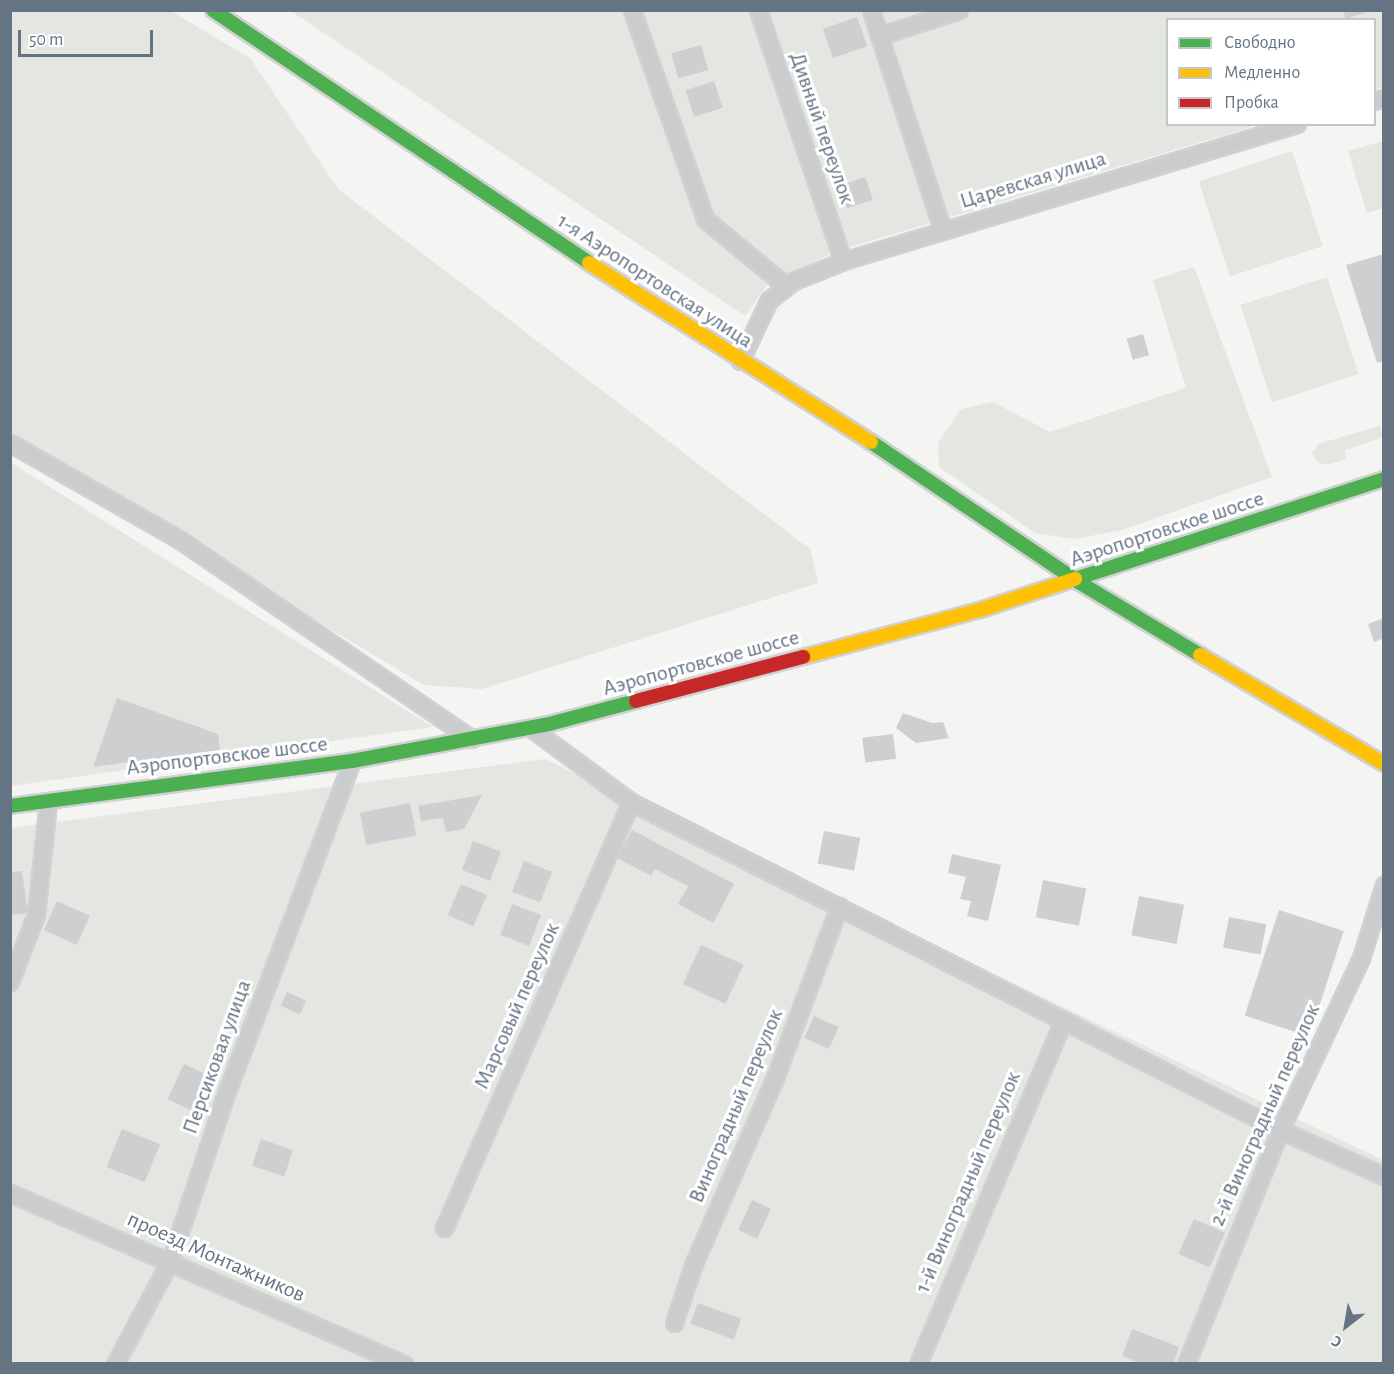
<!DOCTYPE html>
<html>
<head>
<meta charset="utf-8">
<style>
  body { margin:0 }
  #map { position:relative; width:1394px; height:1374px; overflow:hidden; background:#f4f4f3; font-family:"Alegreya Sans",sans-serif }
  div>[style] { position:absolute }
  .green>* { inset:0; background:#e4e7e1; transform-origin:0 0 }
  .building>* { inset:0; background:#cecfd0; transform-origin:0 0 }
  .roads { filter:drop-shadow(2px 0 #d0d1d2) drop-shadow(-2px 0 #d0d1d2) drop-shadow(0 2px #d0d1d2) drop-shadow(0 -2px #d0d1d2) }
  .street>* { height:15px; margin:-7.5px; padding:0 7.5px; transform-origin:7.5px; border-radius:7.5px; background:#cacccd }
  .fast>* { height:14px; margin:-7px; padding:0 7px; transform-origin:7px; border-radius:7px; background:#4caf50 }
  .slow>* { height:14px; margin:-7px; padding:0 7px; transform-origin:7px; border-radius:7px; background:#ffc107 }
  .jam>* { height:14px; margin:-7px; padding:0 7px; transform-origin:7px; border-radius:7px; background:#c62828 }
  span { translate:-50% -50%; white-space:nowrap; text-align:center; line-height:1.15; -webkit-text-stroke:6px #fff; paint-order:stroke }
  .street-label { font-size:22px; color:#647483 }
  .frame { position:absolute; inset:0; border:12px solid #647483; pointer-events:none }
  .legend { position:absolute; left:1166px; top:18px; width:210px; height:108px; box-sizing:border-box; background:#fff; border:2px solid #c1c7cd; margin:0; padding:8px 10px; list-style:none; font-size:18px; color:#647483 }
  .legend li { display:flex; align-items:center; gap:12px; height:30px }
  .legend b { width:30px; border:2px solid #c1c7cd }
  .north { position:absolute; left:1316px; top:1296px; width:60px; height:60px; -webkit-text-stroke:4px #fff; paint-order:stroke; rotate:211deg; font-size:16px; font-weight:700; line-height:24px; text-align:center; color:#647483 }
  .north::after { content:''; display:block; margin:auto; width:21px; height:27px; background:#647483; clip-path:polygon(50% 0,100% 100%,50% 72%,0 100%) }
  .scale { position:absolute; left:18px; top:30px; width:135px; height:27px; box-sizing:border-box; border:3px solid #647483; border-top:0; padding-left:8px; font-size:18px; line-height:21px; white-space:nowrap; color:#647483; -webkit-text-stroke:4px #fff; paint-order:stroke }
</style>
</head>
<body>
<div id="map">
  <div class="green">
    <div style="clip-path:polygon(10px 11px,171px 11px,250px 58px,338px 189px,811px 550px,818px 583px,482px 689px,424px 685px,88px 485px,11px 434px)"></div>
    <div style="clip-path:polygon(291px 11px,1383px 11px,1383px 87px,1375px 90px,1374px 20px,1168px 20px,1168px 124px,1258px 125px,837px 251px,767px 285px,745px 316px)"></div>
    <div style="clip-path:polygon(1383px 141px,1383px 208px,1367px 213px,1348px 151px)"></div>
    <div style="left:1292px;top:151px;width:100px;height:98px;rotate:72deg"></div>
    <div style="clip-path:polygon(1194px 267px,1272px 477px,1122px 530px,1074px 539px,1035px 533px,939px 467px,938px 443px,961px 409px,993px 402px,1050px 432px,1186px 388px,1153px 280px)"></div>
    <div style="left:1327px;top:277px;width:102px;height:91px;rotate:72deg"></div>
    <div style="clip-path:polygon(1380px 426px,1383px 437px,1345px 450px,1346px 459px,1327px 465px,1317px 462px,1312px 453px,1318px 444px)"></div>
    <div style="clip-path:polygon(10px 462px,433px 727px,11px 786px)"></div>
    <div style="clip-path:polygon(545px 759px,1383px 1160px,1383px 1363px,11px 1363px,10px 828px)"></div>
  </div>
  <div class="building">
    <div style="clip-path:polygon(1343px 10px,1370px 10px,1370px 11px,1346px 19px)"></div>
    <div style="left:857px;top:17px;width:31px;height:36px;rotate:71deg"></div>
    <div style="left:701px;top:45px;width:26px;height:31px;rotate:74deg"></div>
    <div style="left:714px;top:81px;width:28px;height:30px;rotate:72deg"></div>
    <div style="left:865px;top:177px;width:24px;height:27px;rotate:71deg"></div>
    <div style="clip-path:polygon(1384px 254px,1384px 361px,1377px 363px,1346px 265px)"></div>
    <div style="left:1143px;top:334px;width:22px;height:17px;rotate:74deg"></div>
    <div style="clip-path:polygon(1384px 618px,1384px 638px,1374px 642px,1368px 624px)"></div>
    <div style="clip-path:polygon(117px 698px,218px 734px,220px 750px,93px 767px)"></div>
    <div style="clip-path:polygon(903px 713px,932px 723px,943px 722px,949px 738px,916px 743px,896px 728px)"></div>
    <div style="left:893px;top:734px;width:25px;height:31px;rotate:83deg"></div>
    <div style="clip-path:polygon(482px 795px,464px 829px,446px 832px,443px 818px,421px 821px,418px 806px)"></div>
    <div style="left:410px;top:803px;width:33px;height:51px;rotate:79deg"></div>
    <div style="clip-path:polygon(632px 830px,734px 884px,713px 923px,678px 904px,688px 886px,655px 869px,651px 876px,617px 858px)"></div>
    <div style="left:824px;top:831px;width:37px;height:33px;rotate:11deg"></div>
    <div style="left:473px;top:841px;width:30px;height:31px;rotate:21deg"></div>
    <div style="clip-path:polygon(952px 854px,1001px 865px,988px 921px,967px 916px,971px 901px,960px 899px,966px 877px,948px 873px)"></div>
    <div style="left:524px;top:861px;width:30px;height:33px;rotate:21deg"></div>
    <div style="clip-path:polygon(22px 871px,28px 913px,10px 915px,10px 872px)"></div>
    <div style="left:1043px;top:880px;width:44px;height:38px;rotate:11deg"></div>
    <div style="left:461px;top:884px;width:28px;height:34px;rotate:23deg"></div>
    <div style="left:1139px;top:896px;width:46px;height:40px;rotate:11deg"></div>
    <div style="left:57px;top:901px;width:36px;height:32px;rotate:24deg"></div>
    <div style="left:512px;top:904px;width:31px;height:33px;rotate:21deg"></div>
    <div style="left:1279px;top:910px;width:68px;height:111px;rotate:18deg"></div>
    <div style="left:1229px;top:917px;width:38px;height:31px;rotate:11deg"></div>
    <div style="left:701px;top:945px;width:47px;height:43px;rotate:25deg"></div>
    <div style="left:287px;top:992px;width:21px;height:15px;rotate:25deg"></div>
    <div style="left:814px;top:1016px;width:27px;height:24px;rotate:24deg"></div>
    <div style="left:184px;top:1064px;width:38px;height:39px;rotate:25deg"></div>
    <div style="left:122px;top:1129px;width:41px;height:41px;rotate:22deg"></div>
    <div style="left:261px;top:1139px;width:34px;height:28px;rotate:19deg"></div>
    <div style="left:752px;top:1200px;width:21px;height:33px;rotate:25deg"></div>
    <div style="left:1194px;top:1219px;width:34px;height:38px;rotate:24deg"></div>
    <div style="left:698px;top:1303px;width:46px;height:22px;rotate:20deg"></div>
    <div style="clip-path:polygon(1132px 1329px,1179px 1347px,1173px 1364px,1142px 1364px,1122px 1356px)"></div>
  </div>
  <div class="roads">
    <div class="street">
      <div style="left:632px;top:10px;width:221px;rotate:70.7deg"></div>
      <div style="left:705px;top:219px;width:105px;rotate:39.6deg"></div>
      <div style="left:758px;top:10px;width:265px;rotate:71.3deg"></div>
      <div style="left:871px;top:10px;width:232px;rotate:72deg"></div>
      <div style="left:879px;top:36px;width:84px;rotate:-18deg"></div>
      <div style="left:1374px;top:101px;width:10px;rotate:-17deg"></div>
      <div style="left:740px;top:361px;width:68px;rotate:-64.6deg"></div>
      <div style="left:769px;top:300px;width:31px;rotate:-38deg"></div>
      <div style="left:793px;top:281px;width:54px;rotate:-21.8deg"></div>
      <div style="left:843px;top:261px;width:474px;rotate:-16.8deg"></div>
      <div style="left:10px;top:443px;width:196px;rotate:29.7deg"></div>
      <div style="left:180px;top:540px;width:353px;rotate:34.3deg"></div>
      <div style="left:531px;top:728px;width:124px;rotate:36.5deg"></div>
      <div style="left:631px;top:802px;width:727px;rotate:26.81deg"></div>
      <div style="left:1280px;top:1130px;width:114px;rotate:23.9deg"></div>
      <div style="left:10px;top:982px;width:73px;rotate:-69.1deg"></div>
      <div style="left:36px;top:914px;width:114px;rotate:-83.9deg"></div>
      <div style="left:10px;top:1193px;width:430px;rotate:23.5deg"></div>
      <div style="left:444px;top:1228px;width:465px;rotate:-66.3deg"></div>
      <div style="left:674px;top:1323px;width:63px;rotate:-71.6deg"></div>
      <div style="left:694px;top:1263px;width:200px;rotate:-66.4deg"></div>
      <div style="left:774px;top:1080px;width:186px;rotate:-69.5deg"></div>
      <div style="left:115px;top:1364px;width:117px;rotate:-61.9deg"></div>
      <div style="left:170px;top:1261px;width:176px;rotate:-71.5deg"></div>
      <div style="left:226px;top:1094px;width:356px;rotate:-69.3deg"></div>
      <div style="left:918px;top:1364px;width:373px;rotate:-67.1deg"></div>
      <div style="left:1186px;top:1364px;width:252px;rotate:-68.1deg"></div>
      <div style="left:1280px;top:1130px;width:190px;rotate:-64.8deg"></div>
      <div style="left:1361px;top:958px;width:77px;rotate:-72.5deg"></div>
    </div>
    <div class="fast">
      <div style="left:213px;top:10px;width:453px;rotate:33.9deg"></div>
      <div style="left:871px;top:442px;width:249px;rotate:34deg"></div>
      <div style="left:1077px;top:581px;width:144px;rotate:31deg"></div>
      <div style="left:1075px;top:579px;width:325px;rotate:-17.9deg"></div>
      <div style="left:10px;top:806px;width:345px;rotate:-7.5deg"></div>
      <div style="left:352px;top:761px;width:200px;rotate:-10.6deg"></div>
      <div style="left:549px;top:724px;width:90px;rotate:-14.8deg"></div>
    </div>
    <div class="slow">
      <div style="left:589px;top:263px;width:334px;rotate:32.4deg"></div>
      <div style="left:1200px;top:655px;width:214px;rotate:30.6deg"></div>
      <div style="left:803px;top:657px;width:186px;rotate:-14.9deg"></div>
      <div style="left:983px;top:609px;width:97px;rotate:-18.1deg"></div>
    </div>
    <div class="jam">
      <div style="left:636px;top:701px;width:173px;rotate:-14.8deg"></div>
    </div>
  </div>
  <div class="street-label">
    <span style="left:822px;top:128px;rotate:71deg">Дивный переулок</span>
    <span style="left:1033px;top:180px;rotate:-17deg">Царевская улица</span>
    <span style="left:655px;top:281px;rotate:33deg">1-я Аэропортовская улица</span>
    <span style="left:1167px;top:529px;rotate:-18deg">Аэропортовское шоссе</span>
    <span style="left:701px;top:663px;rotate:-15deg">Аэропортовское шоссе</span>
    <span style="left:227px;top:756px;rotate:-7deg">Аэропортовское шоссе</span>
    <span style="left:517px;top:1006px;rotate:-66deg">Марсовый переулок</span>
    <span style="left:217px;top:1057px;rotate:-70deg">Персиковая улица</span>
    <span style="left:736px;top:1106px;rotate:-67deg">Виноградный переулок</span>
    <span style="left:1265px;top:1115px;rotate:-66deg">2-й Виноградный переулок</span>
    <span style="left:968px;top:1182px;rotate:-67deg">1-й Виноградный переулок</span>
    <span style="left:216px;top:1257px;rotate:24deg">проезд Монтажников</span>
  </div>
  <div class="frame"></div>
  <ul class="legend">
  <li><b style="height:8px;background:#4caf50"></b>Свободно</li>
  <li><b style="height:8px;background:#ffc107"></b>Медленно</li>
  <li><b style="height:8px;background:#c62828"></b>Пробка</li>
  </ul>
  <div class="north">С</div>
  <div class="scale">50 m</div>
</div>
</body>
</html>
